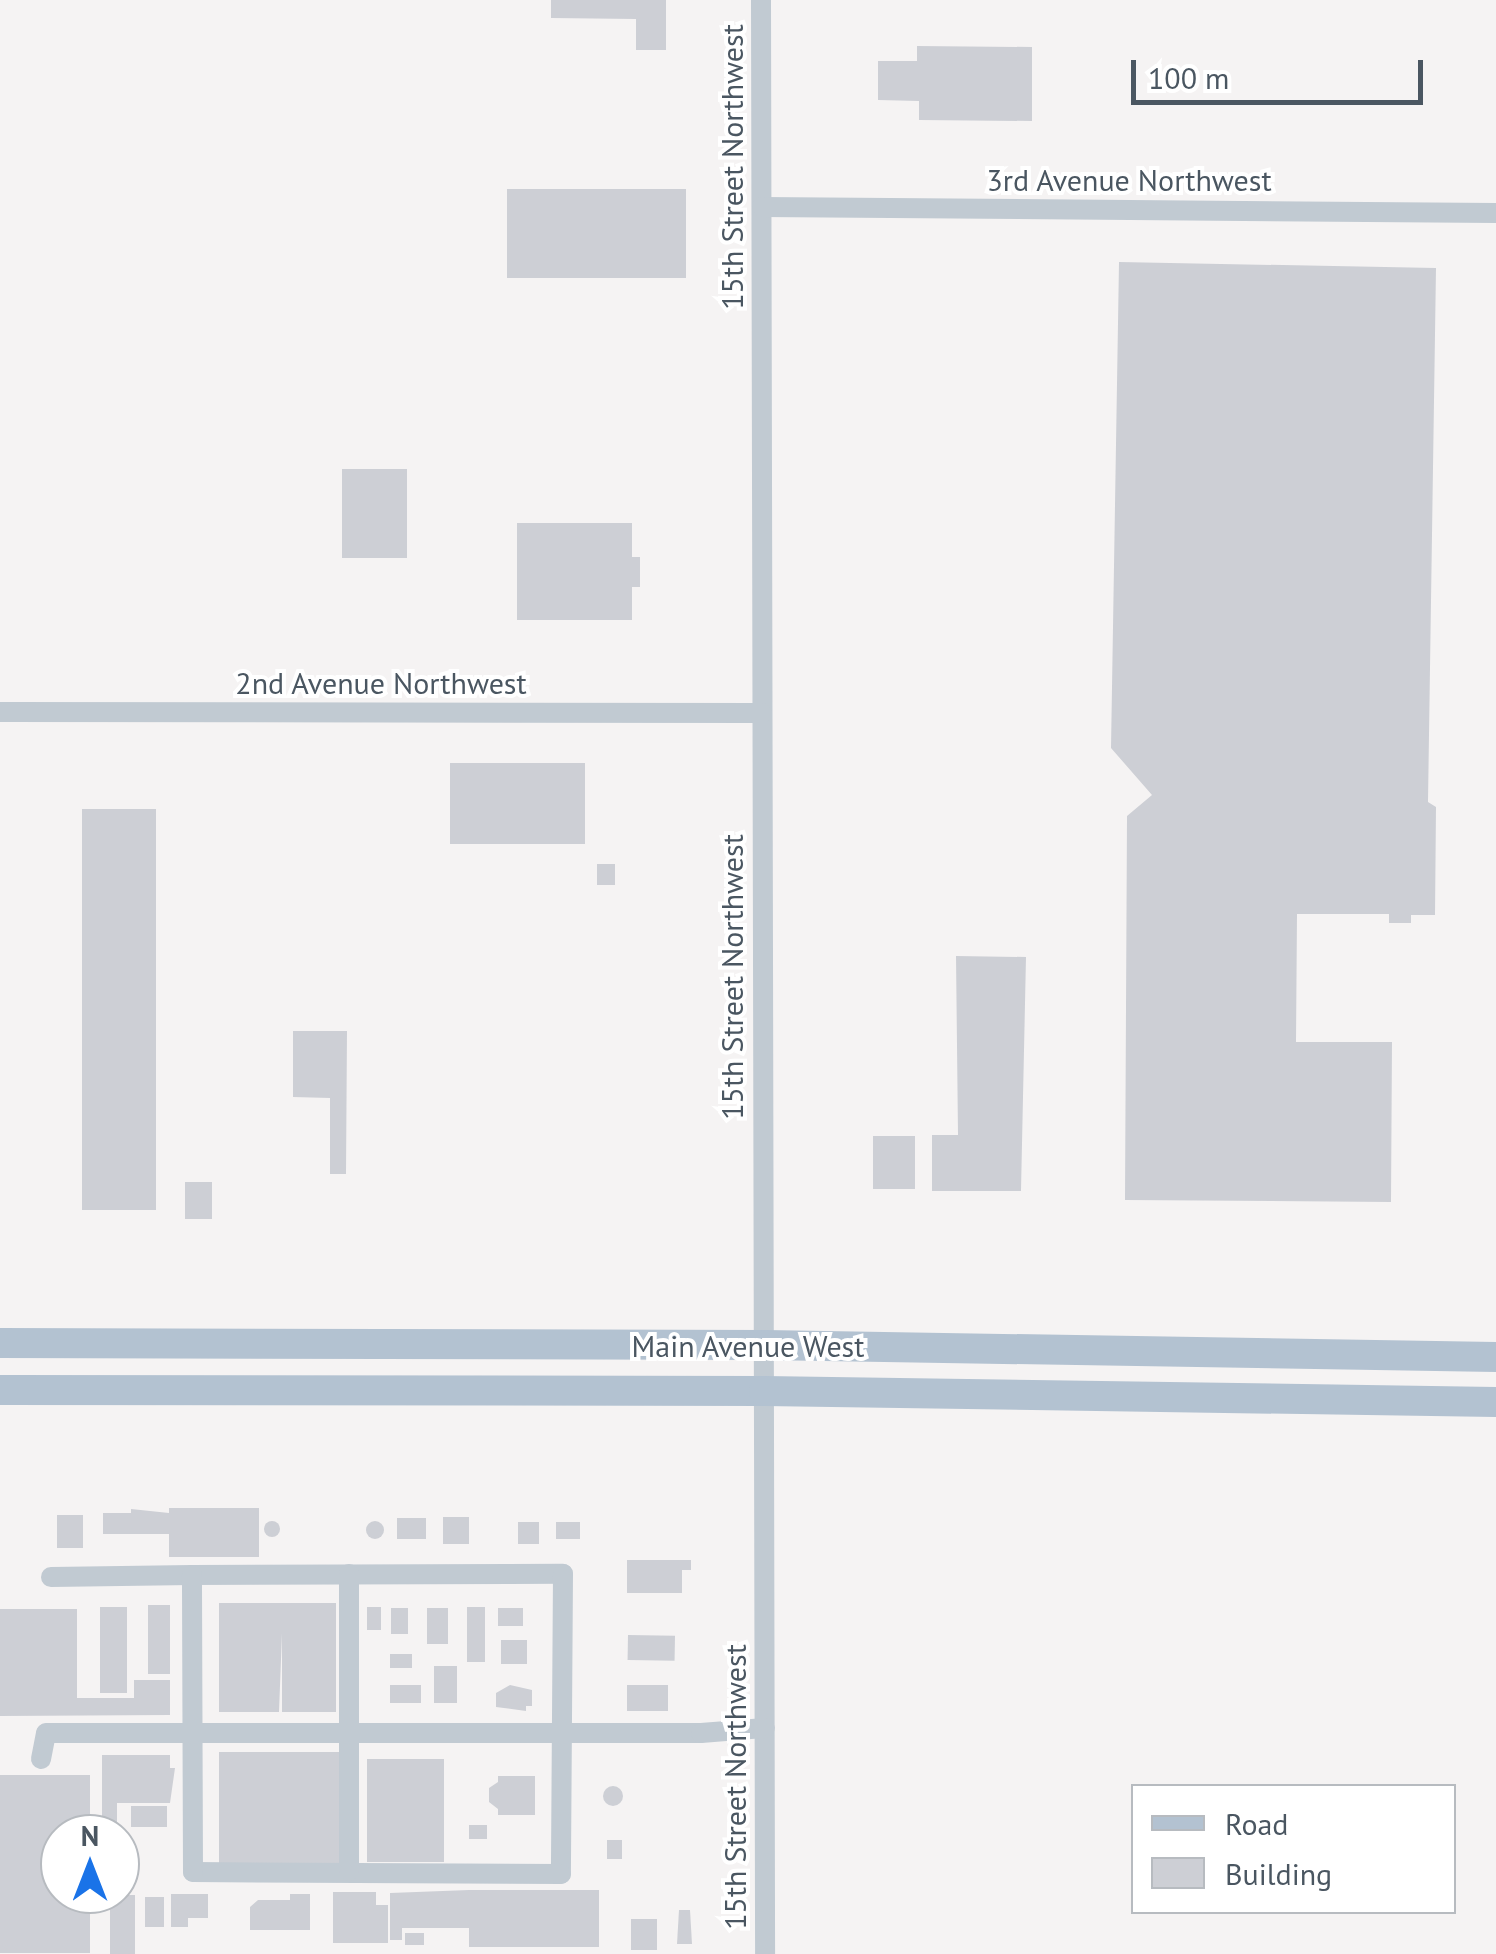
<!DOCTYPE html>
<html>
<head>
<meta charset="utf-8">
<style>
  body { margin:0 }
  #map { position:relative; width:1496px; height:1954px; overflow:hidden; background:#f5f3f3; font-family:"PT Sans",sans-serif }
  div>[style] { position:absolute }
  .building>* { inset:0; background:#cdcfd5; transform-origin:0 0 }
  .round { border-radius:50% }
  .minor>* { height:20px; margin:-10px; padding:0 10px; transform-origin:10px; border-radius:10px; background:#c1cad2 }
  .primary>* { height:30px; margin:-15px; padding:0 15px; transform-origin:15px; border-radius:15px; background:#b3c2d1 }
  span { translate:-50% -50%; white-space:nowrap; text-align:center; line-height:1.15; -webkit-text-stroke:8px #fff; paint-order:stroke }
  .street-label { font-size:30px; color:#4a5661 }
  .legend { position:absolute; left:1131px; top:1784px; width:325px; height:130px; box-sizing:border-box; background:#fff; border:2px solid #b7bbc0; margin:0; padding:12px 18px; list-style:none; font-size:30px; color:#4a5661 }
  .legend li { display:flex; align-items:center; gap:20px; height:50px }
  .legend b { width:50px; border:2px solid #b7bbc0 }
  .north { position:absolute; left:40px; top:1814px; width:100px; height:100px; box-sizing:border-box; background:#fff; border:2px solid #b7bbc0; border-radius:50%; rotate:0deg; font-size:28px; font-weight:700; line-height:40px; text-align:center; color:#4a5661 }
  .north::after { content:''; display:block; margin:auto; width:35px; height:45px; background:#1a73e8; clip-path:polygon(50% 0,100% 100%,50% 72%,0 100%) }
  .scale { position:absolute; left:1131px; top:60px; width:292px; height:45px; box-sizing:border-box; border:5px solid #4a5661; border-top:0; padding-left:12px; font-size:30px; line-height:35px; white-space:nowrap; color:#4a5661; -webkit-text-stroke:8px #fff; paint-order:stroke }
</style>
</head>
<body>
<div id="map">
  <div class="building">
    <div style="clip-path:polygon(551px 0,666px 0,666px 50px,636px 50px,636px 19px,551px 18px)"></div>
    <div style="clip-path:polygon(917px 46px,1032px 47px,1032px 121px,919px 120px,919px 101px,878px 100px,878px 61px,917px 61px)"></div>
    <div style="left:507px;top:189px;width:179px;height:89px"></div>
    <div style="clip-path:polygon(1119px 262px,1436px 268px,1428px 802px,1436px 807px,1435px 915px,1411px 915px,1411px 923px,1389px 923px,1389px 914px,1297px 914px,1296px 1042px,1392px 1042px,1391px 1202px,1125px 1200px,1127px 816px,1152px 795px,1111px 748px)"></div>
    <div style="left:342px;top:469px;width:65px;height:89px"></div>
    <div style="clip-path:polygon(517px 523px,632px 523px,632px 557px,640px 557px,640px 587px,632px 587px,632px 620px,517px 620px)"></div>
    <div style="left:450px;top:763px;width:135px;height:81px"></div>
    <div style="left:82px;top:809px;width:74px;height:401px"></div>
    <div style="left:597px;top:864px;width:18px;height:21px"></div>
    <div style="clip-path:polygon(956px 956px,1026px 957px,1021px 1191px,932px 1191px,932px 1135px,958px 1135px)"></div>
    <div style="clip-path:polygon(293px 1031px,347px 1031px,346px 1174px,330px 1174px,330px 1098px,293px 1097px)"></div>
    <div style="left:873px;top:1136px;width:42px;height:53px"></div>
    <div style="left:185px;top:1182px;width:27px;height:37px"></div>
    <div style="clip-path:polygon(169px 1508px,259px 1508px,259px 1557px,169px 1557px,169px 1534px,103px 1534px,103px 1513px,131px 1513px,131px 1509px,169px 1513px)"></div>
    <div style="left:57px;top:1515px;width:26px;height:33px"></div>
    <div style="left:443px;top:1517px;width:26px;height:27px"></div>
    <div style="left:397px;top:1518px;width:29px;height:21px"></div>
    <div class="round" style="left:264px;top:1521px;width:16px;height:16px"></div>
    <div class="round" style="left:366px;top:1521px;width:18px;height:18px"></div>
    <div style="left:518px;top:1522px;width:21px;height:22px"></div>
    <div style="left:556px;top:1522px;width:24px;height:17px"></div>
    <div style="clip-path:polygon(627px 1560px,691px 1560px,691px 1570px,682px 1570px,682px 1593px,627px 1593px)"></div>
    <div style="clip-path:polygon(219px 1603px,336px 1603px,336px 1712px,282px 1712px,282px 1633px,279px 1712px,219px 1712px)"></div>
    <div style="left:148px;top:1605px;width:22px;height:69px"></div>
    <div style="left:100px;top:1607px;width:27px;height:86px"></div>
    <div style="left:367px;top:1607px;width:14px;height:23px"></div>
    <div style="left:467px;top:1607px;width:18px;height:55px"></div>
    <div style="left:391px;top:1608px;width:17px;height:26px"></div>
    <div style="left:427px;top:1608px;width:21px;height:36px"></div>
    <div style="left:498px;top:1608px;width:25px;height:18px"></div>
    <div style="clip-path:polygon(0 1609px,77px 1609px,77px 1698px,134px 1698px,134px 1680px,170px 1680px,170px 1715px,0 1716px)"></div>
    <div style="left:628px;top:1635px;width:47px;height:25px;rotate:1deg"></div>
    <div style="left:501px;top:1640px;width:26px;height:24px"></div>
    <div style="left:390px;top:1654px;width:22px;height:14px"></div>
    <div style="left:434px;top:1666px;width:23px;height:37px"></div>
    <div style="left:390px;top:1685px;width:31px;height:18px"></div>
    <div style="clip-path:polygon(510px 1685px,532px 1690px,532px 1706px,526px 1706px,526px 1711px,496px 1707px,496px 1693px)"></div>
    <div style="left:627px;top:1685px;width:41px;height:26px"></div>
    <div style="left:219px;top:1752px;width:121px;height:111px"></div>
    <div style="clip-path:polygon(102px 1755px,170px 1755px,170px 1768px,175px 1768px,170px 1803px,117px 1803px,117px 1824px,102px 1824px)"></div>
    <div style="left:367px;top:1759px;width:77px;height:103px"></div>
    <div style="clip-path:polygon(0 1775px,90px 1775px,90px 1834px,60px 1834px,60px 1894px,90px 1894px,90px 1953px,0 1953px)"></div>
    <div style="clip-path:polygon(498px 1776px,535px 1776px,535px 1815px,498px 1815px,498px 1809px,489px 1802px,489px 1788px,498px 1782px)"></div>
    <div class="round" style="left:603px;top:1786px;width:20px;height:20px"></div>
    <div style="left:131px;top:1806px;width:36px;height:21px"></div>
    <div style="left:469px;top:1825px;width:18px;height:14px"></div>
    <div style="left:607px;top:1840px;width:15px;height:19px"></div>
    <div style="clip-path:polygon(469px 1890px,599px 1890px,599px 1947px,469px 1947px,469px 1928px,402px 1928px,402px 1940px,390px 1940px,390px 1893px)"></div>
    <div style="clip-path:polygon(333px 1892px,376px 1892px,376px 1905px,388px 1905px,388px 1943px,333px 1943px)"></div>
    <div style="clip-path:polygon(171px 1894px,208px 1894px,208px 1918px,188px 1918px,188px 1927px,171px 1927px)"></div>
    <div style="clip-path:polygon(290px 1894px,310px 1894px,310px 1930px,250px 1930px,250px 1907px,258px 1900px,290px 1900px)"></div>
    <div style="left:110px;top:1895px;width:25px;height:59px"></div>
    <div style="left:145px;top:1897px;width:19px;height:30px"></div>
    <div style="clip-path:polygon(679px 1910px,690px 1910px,692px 1944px,677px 1944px)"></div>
    <div style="left:631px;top:1919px;width:26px;height:31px"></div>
    <div style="left:405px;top:1933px;width:19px;height:12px"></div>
  </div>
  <div class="minor">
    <div style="left:761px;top:0;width:1954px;rotate:89.88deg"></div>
    <div style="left:762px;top:207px;width:734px;rotate:0.47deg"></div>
    <div style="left:0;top:712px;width:762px;rotate:0.08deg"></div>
    <div style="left:51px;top:1577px;width:141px;rotate:-0.8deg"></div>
    <div style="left:192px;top:1575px;width:371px;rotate:-0.2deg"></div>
    <div style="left:563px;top:1574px;width:300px;rotate:90.4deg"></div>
    <div style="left:561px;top:1874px;width:368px;rotate:-179.7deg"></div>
    <div style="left:193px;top:1872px;width:297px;rotate:-90.2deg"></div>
    <div style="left:41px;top:1759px;width:26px;rotate:-79deg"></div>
    <div style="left:46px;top:1733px;width:655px"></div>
    <div style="left:701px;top:1733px;width:64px;rotate:-4.5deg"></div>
    <div style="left:349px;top:1871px;width:297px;rotate:-90deg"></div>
  </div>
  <div class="primary">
    <div style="left:0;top:1343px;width:765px;rotate:0.15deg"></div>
    <div style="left:765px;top:1345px;width:731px;rotate:0.94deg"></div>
    <div style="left:0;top:1390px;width:764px;rotate:0.07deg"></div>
    <div style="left:764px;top:1391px;width:732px;rotate:0.86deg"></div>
  </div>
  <div class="street-label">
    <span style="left:732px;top:167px;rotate:-90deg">15th Street Northwest</span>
    <span style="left:1129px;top:180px">3rd Avenue Northwest</span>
    <span style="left:381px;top:683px">2nd Avenue Northwest</span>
    <span style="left:732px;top:977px;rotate:-90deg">15th Street Northwest</span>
    <span style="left:748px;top:1346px">Main Avenue West</span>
    <span style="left:735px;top:1787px;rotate:-90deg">15th Street Northwest</span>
  </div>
  <ul class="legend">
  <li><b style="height:12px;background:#b3c2d1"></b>Road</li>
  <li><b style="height:28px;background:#cdcfd5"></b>Building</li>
  </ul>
  <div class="north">N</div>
  <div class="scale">100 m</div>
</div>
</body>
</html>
